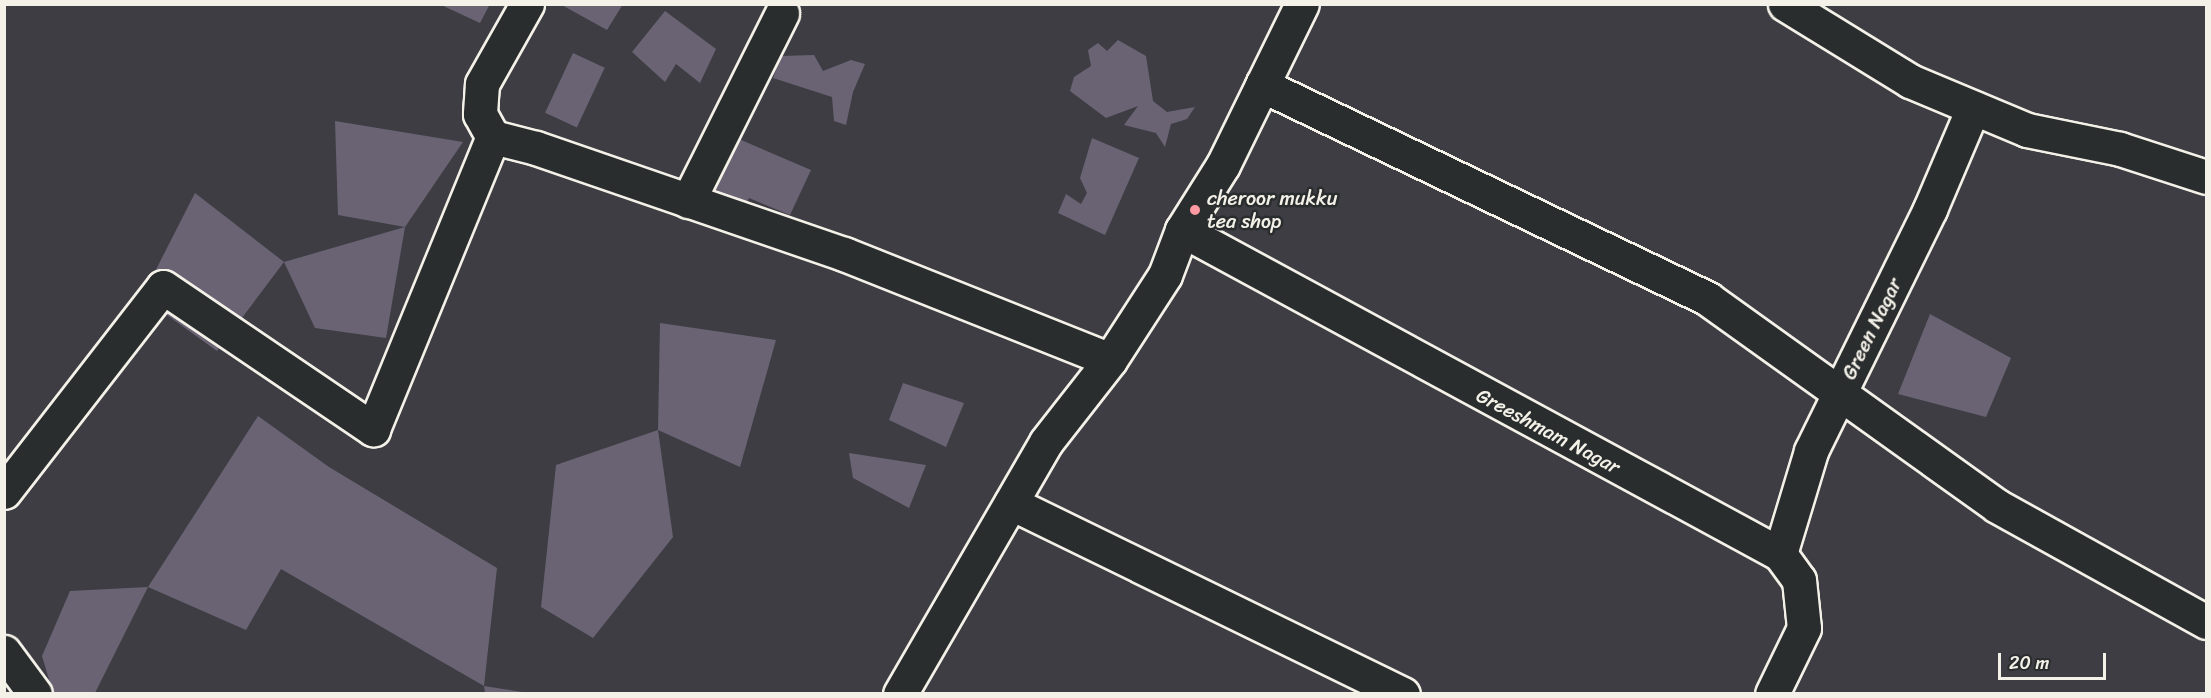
<!DOCTYPE html>
<html>
<head>
<meta charset="utf-8">
<style>
  body { margin:0 }
  #map { position:relative; width:2211px; height:698px; overflow:hidden; background:#3d3d43; font-family:Sriracha,sans-serif }
  div>[style] { position:absolute }
  .building>* { inset:0; background:#6a6374; transform-origin:0 0 }
  .roads { filter:drop-shadow(2px 0 #f4f1e8) drop-shadow(-2px 0 #f4f1e8) drop-shadow(0 2px #f4f1e8) drop-shadow(0 -2px #f4f1e8) }
  .street>* { height:33px; margin:-16.5px; padding:0 16.5px; transform-origin:16.5px; border-radius:16.5px; background:#2a2d2e }
  .dots>* { width:16px; height:16px; translate:-50% -50%; box-sizing:border-box; border:3px solid #2a2d2e; border-radius:50% }
  span { translate:-50% -50%; white-space:nowrap; text-align:center; line-height:1.15; -webkit-text-stroke:5px #2a2d2e; paint-order:stroke }
  .poi-label { font-size:20px; color:#f4f1e8 }
  .left { translate:0 -50%; text-align:left }
  .street-label { font-size:20px; color:#f4f1e8 }
  .frame { position:absolute; inset:0; border:6px solid #f4f1e8; pointer-events:none }
  .scale { position:absolute; left:1998px; top:653px; width:108px; height:27px; box-sizing:border-box; border:3px solid #f4f1e8; border-top:0; padding-left:8px; font-size:18px; line-height:21px; white-space:nowrap; color:#f4f1e8; -webkit-text-stroke:4px #2a2d2e; paint-order:stroke }
</style>
</head>
<body>
<div id="map">
  <div class="building">
    <div style="clip-path:polygon(439px 4px,490px 4px,480px 23px)"></div>
    <div style="clip-path:polygon(560px 4px,623px 4px,607px 30px)"></div>
    <div style="clip-path:polygon(665px 11px,716px 49px,700px 83px,676px 64px,665px 82px,632px 52px)"></div>
    <div style="clip-path:polygon(1118px 40px,1146px 56px,1153px 101px,1167px 112px,1195px 107px,1187px 119px,1171px 124px,1165px 147px,1156px 133px,1124px 125px,1138px 106px,1106px 118px,1070px 91px,1074px 77px,1091px 66px,1088px 50px,1098px 43px,1107px 51px)"></div>
    <div style="left:573px;top:53px;width:35px;height:66px;rotate:25deg"></div>
    <div style="clip-path:polygon(814px 55px,823px 71px,851px 60px,865px 64px,853px 92px,846px 125px,834px 121px,832px 97px,773px 78px,781px 56px)"></div>
    <div style="clip-path:polygon(335px 121px,463px 142px,405px 227px,338px 215px)"></div>
    <div style="clip-path:polygon(734px 137px,811px 170px,790px 215px,749px 198px,745px 206px,710px 188px)"></div>
    <div style="clip-path:polygon(1092px 138px,1139px 158px,1105px 235px,1058px 213px,1066px 194px,1081px 204px,1087px 193px,1080px 178px)"></div>
    <div style="clip-path:polygon(195px 193px,284px 262px,217px 351px,142px 297px)"></div>
    <div style="clip-path:polygon(405px 227px,386px 338px,315px 328px,284px 262px)"></div>
    <div style="clip-path:polygon(1930px 314px,2011px 358px,1986px 417px,1898px 394px)"></div>
    <div style="clip-path:polygon(660px 323px,776px 340px,740px 467px,658px 430px)"></div>
    <div style="clip-path:polygon(903px 383px,964px 403px,946px 447px,889px 420px)"></div>
    <div style="clip-path:polygon(258px 416px,329px 467px,497px 568px,484px 686px,281px 569px,246px 630px,148px 587px)"></div>
    <div style="clip-path:polygon(658px 430px,673px 537px,593px 638px,541px 607px,556px 465px)"></div>
    <div style="clip-path:polygon(849px 453px,926px 465px,909px 508px,853px 478px)"></div>
    <div style="clip-path:polygon(148px 587px,95px 693px,53px 693px,42px 656px,70px 591px)"></div>
    <div style="clip-path:polygon(484px 686px,522px 692px,522px 693px,485px 693px)"></div>
  </div>
  <div class="roads">
    <div class="street">
      <div style="left:527px;top:4px;width:92px;rotate:119.4deg"></div>
      <div style="left:482px;top:84px;width:30px;rotate:94deg"></div>
      <div style="left:480px;top:114px;width:26px;rotate:61deg"></div>
      <div style="left:493px;top:137px;width:44px;rotate:14.3deg"></div>
      <div style="left:536px;top:148px;width:326px;rotate:19deg"></div>
      <div style="left:844px;top:254px;width:286px;rotate:21.7deg"></div>
      <div style="left:1785px;top:4px;width:147px;rotate:31.6deg"></div>
      <div style="left:1910px;top:81px;width:127px;rotate:22.7deg"></div>
      <div style="left:2027px;top:130px;width:95px;rotate:11.5deg"></div>
      <div style="left:2120px;top:149px;width:90px;rotate:18deg"></div>
      <div style="left:1262px;top:85px;width:495px;rotate:25.6deg"></div>
      <div style="left:1708px;top:299px;width:355px;rotate:35.6deg"></div>
      <div style="left:1997px;top:506px;width:239px;rotate:29deg"></div>
      <div style="left:688px;top:201px;width:210px;rotate:-63.4deg"></div>
      <div style="left:1182px;top:230px;width:680px;rotate:28.45deg"></div>
      <div style="left:1780px;top:554px;width:32px;rotate:54deg"></div>
      <div style="left:1799px;top:580px;width:48px;rotate:84.1deg"></div>
      <div style="left:1804px;top:628px;width:73px;rotate:115.9deg"></div>
      <div style="left:4px;top:492px;width:259px;rotate:-52.2deg"></div>
      <div style="left:163px;top:287px;width:254px;rotate:34.1deg"></div>
      <div style="left:373px;top:429px;width:316px;rotate:-67.7deg"></div>
      <div style="left:1011px;top:503px;width:436px;rotate:26deg"></div>
      <div style="left:1780px;top:554px;width:108px;rotate:-73.2deg"></div>
      <div style="left:1811px;top:451px;width:270px;rotate:-63.8deg"></div>
      <div style="left:1930px;top:209px;width:110px;rotate:-66.9deg"></div>
      <div style="left:4px;top:652px;width:52px;rotate:53.6deg"></div>
      <div style="left:900px;top:694px;width:291px;rotate:-59.9deg"></div>
      <div style="left:1046px;top:442px;width:104px;rotate:-52deg"></div>
      <div style="left:1110px;top:360px;width:101px;rotate:-57.1deg"></div>
      <div style="left:1165px;top:275px;width:48px;rotate:-69.3deg"></div>
      <div style="left:1182px;top:230px;width:77px;rotate:-57.8deg"></div>
      <div style="left:1223px;top:165px;width:179px;rotate:-63.9deg"></div>
    </div>
  </div>
  <div class="dots">
    <div style="left:1195px;top:210px;background:#ff9aa2"></div>
  </div>
  <div class="poi-label">
    <span class="left" style="left:1207px;top:210px">cheroor mukku<br>tea shop</span>
  </div>
  <div class="street-label">
    <span style="left:1872px;top:329px;rotate:-64deg">Green Nagar</span>
    <span style="left:1548px;top:431px;rotate:28deg">Greeshmam Nagar</span>
  </div>
  <div class="frame"></div>
  <div class="scale">20 m</div>
</div>
</body>
</html>
